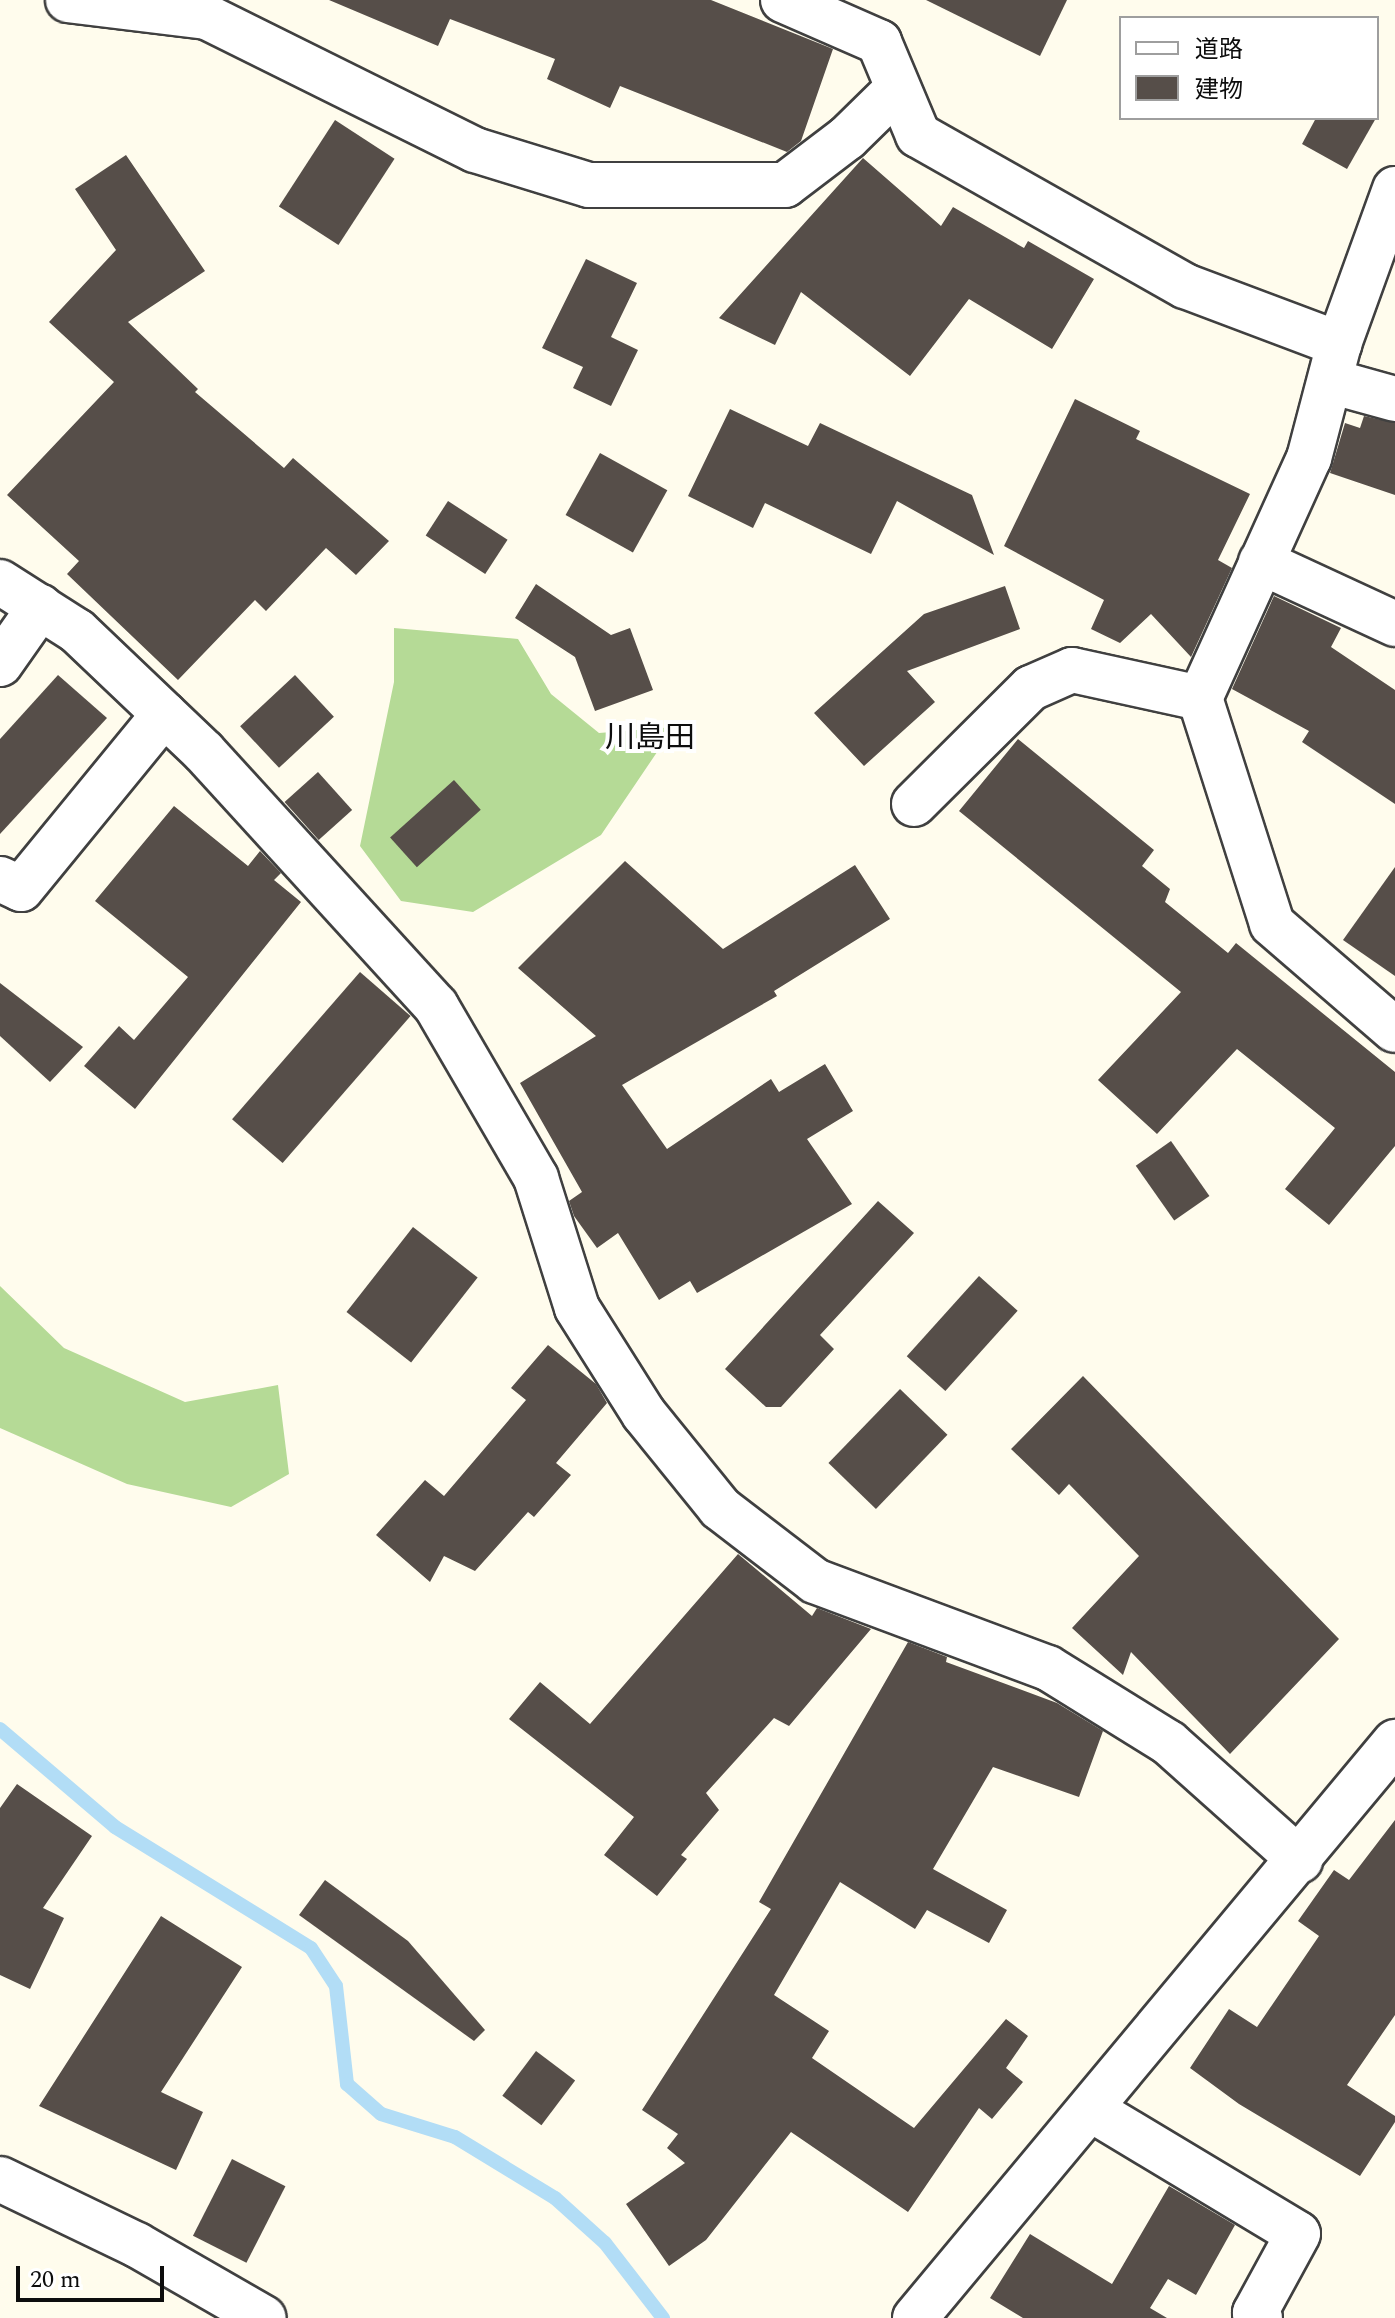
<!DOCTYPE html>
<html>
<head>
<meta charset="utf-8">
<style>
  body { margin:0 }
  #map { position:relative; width:1395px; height:2318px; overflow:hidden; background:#fffced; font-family:Spectral,"Noto Sans JP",serif }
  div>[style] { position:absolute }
  .forest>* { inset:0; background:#b5da96 }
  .stream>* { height:14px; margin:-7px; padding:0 7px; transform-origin:7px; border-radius:7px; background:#b2ddf6 }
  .building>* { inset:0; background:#564e49; transform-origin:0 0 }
  .roads { filter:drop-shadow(2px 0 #404040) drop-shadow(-2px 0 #404040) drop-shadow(0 2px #404040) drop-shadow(0 -2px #404040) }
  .minor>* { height:44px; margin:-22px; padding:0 22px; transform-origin:22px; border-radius:22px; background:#fff }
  span { translate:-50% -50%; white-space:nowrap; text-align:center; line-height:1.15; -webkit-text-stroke:8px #fff; paint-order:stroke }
  .quarter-label { font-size:30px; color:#0d0d0d }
  .legend { position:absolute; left:1119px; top:16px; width:260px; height:104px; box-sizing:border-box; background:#fff; border:2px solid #9e9e9e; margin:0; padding:10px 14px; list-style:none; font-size:24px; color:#0d0d0d }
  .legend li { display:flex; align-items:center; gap:16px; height:40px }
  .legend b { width:40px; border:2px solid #9e9e9e }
  .scale { position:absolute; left:16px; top:2266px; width:148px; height:36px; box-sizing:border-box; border:4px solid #0d0d0d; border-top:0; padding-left:10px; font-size:24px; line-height:28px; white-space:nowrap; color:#0d0d0d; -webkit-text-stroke:6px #fff; paint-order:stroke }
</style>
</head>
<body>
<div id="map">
  <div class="forest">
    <div style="clip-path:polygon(394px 628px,518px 639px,551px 694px,599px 733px,674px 727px,601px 835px,473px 912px,401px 901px,360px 846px,394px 682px)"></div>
    <div style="clip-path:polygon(0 1286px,64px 1348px,185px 1402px,278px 1385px,289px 1474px,231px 1507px,127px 1484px,0 1428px)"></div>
  </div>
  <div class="stream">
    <div style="left:0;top:1729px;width:151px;rotate:40.4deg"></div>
    <div style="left:115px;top:1827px;width:230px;rotate:31.7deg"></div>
    <div style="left:311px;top:1948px;width:45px;rotate:56.7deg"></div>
    <div style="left:336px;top:1986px;width:99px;rotate:83.6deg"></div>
    <div style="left:347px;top:2084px;width:45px;rotate:41.4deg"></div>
    <div style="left:381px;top:2114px;width:77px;rotate:17.3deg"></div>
    <div style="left:455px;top:2137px;width:117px;rotate:31.4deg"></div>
    <div style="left:555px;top:2198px;width:67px;rotate:42deg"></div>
    <div style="left:605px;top:2243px;width:95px;rotate:52.3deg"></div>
  </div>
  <div class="building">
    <div style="clip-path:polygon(329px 0,711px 0,833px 49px,801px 141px,787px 152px,620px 86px,610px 108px,547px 79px,555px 59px,450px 19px,438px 46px)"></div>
    <div style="clip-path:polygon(926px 0,1067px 0,1040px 56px)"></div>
    <div style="clip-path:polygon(1316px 118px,1376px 118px,1347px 169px,1302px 144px)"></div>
    <div style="left:335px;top:120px;width:71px;height:103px;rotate:33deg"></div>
    <div style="clip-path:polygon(126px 155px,205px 271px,128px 322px,198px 389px,195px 392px,284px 468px,293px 458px,389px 541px,356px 575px,326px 548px,266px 611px,255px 600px,178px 680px,67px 574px,79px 561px,7px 495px,114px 382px,49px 322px,116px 250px,75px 189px)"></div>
    <div style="clip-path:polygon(863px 158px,941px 226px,953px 207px,1024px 248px,1028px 241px,1094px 279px,1052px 349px,969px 299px,910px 376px,801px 292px,775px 345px,719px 318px)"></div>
    <div style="clip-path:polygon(586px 259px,637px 283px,611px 337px,638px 350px,611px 406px,573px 388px,583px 367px,542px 348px)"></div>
    <div style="clip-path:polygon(1075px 399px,1140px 431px,1136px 439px,1250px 494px,1218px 560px,1232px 568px,1191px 657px,1151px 614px,1120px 643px,1091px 629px,1104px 600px,1004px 546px)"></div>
    <div style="clip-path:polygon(730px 409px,808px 446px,820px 423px,972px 495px,994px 555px,897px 501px,871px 554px,765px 503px,753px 528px,688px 496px)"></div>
    <div style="clip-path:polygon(1364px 416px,1395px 423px,1395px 495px,1330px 473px,1345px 423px,1360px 428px)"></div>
    <div style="left:600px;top:453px;width:77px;height:71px;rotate:29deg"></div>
    <div style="left:448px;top:501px;width:71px;height:41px;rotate:33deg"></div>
    <div style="clip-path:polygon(536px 584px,611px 635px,630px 628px,653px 690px,595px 711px,575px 657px,515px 618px)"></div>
    <div style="clip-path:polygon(1005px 586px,1020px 629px,907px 671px,935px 702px,864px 766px,814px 713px,924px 614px)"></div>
    <div style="clip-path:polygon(1274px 596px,1341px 628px,1331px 647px,1395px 690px,1395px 804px,1302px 742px,1309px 731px,1232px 689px)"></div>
    <div style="clip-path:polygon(58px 675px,107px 718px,0 834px,0 739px)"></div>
    <div style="left:295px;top:675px;width:57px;height:75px;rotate:47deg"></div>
    <div style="clip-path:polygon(1018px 739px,1154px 850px,1142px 866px,1170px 889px,1165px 902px,1228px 953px,1236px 943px,1395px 1072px,1395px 1146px,1329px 1225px,1285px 1189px,1335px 1128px,1237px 1049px,1157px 1134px,1098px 1080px,1181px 992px,959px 811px)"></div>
    <div style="left:318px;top:772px;width:51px;height:45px;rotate:48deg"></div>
    <div style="left:454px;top:780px;width:40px;height:86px;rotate:48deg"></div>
    <div style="clip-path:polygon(174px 806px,248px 866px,260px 851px,281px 873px,274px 880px,301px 902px,135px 1109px,84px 1066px,119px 1026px,134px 1040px,188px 977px,95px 901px)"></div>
    <div style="clip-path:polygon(625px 861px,723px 949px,855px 865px,890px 919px,774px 991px,777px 996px,622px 1085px,667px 1149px,771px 1079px,779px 1092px,825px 1064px,853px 1111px,807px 1139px,852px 1204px,697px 1293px,690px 1281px,659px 1300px,618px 1233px,597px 1248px,574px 1216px,569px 1201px,582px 1192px,520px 1083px,596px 1036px,518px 968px)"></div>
    <div style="clip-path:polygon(1395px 867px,1395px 976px,1343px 940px)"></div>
    <div style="left:360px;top:972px;width:67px;height:195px;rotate:41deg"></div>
    <div style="clip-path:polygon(0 983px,83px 1047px,50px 1082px,0 1036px)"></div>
    <div style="left:1171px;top:1141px;width:67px;height:43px;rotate:55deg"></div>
    <div style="clip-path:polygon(878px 1201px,914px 1233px,820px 1335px,834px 1349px,781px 1407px,766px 1407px,725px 1369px)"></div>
    <div style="left:413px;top:1227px;width:82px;height:108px;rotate:38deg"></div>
    <div style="left:979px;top:1276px;width:52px;height:108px;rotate:42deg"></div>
    <div style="clip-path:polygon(548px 1345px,596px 1384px,607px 1403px,556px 1463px,571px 1475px,534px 1517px,528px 1512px,475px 1571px,444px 1556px,430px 1582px,376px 1535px,425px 1480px,444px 1496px,526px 1400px,511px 1388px)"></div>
    <div style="clip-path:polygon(1083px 1376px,1339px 1639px,1230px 1754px,1131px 1652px,1123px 1675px,1072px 1628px,1139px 1556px,1069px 1484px,1059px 1495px,1011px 1449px)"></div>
    <div style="left:900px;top:1389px;width:66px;height:103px;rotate:44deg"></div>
    <div style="clip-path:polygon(738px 1554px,812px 1616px,817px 1608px,871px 1629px,789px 1726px,774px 1718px,706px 1793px,719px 1810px,681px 1855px,687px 1859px,657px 1896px,604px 1855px,634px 1817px,509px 1719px,540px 1682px,590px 1724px)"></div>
    <div style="clip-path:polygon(908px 1642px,947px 1657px,946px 1662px,1057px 1703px,1103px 1731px,1079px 1797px,993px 1767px,933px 1869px,1007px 1910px,989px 1943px,927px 1910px,915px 1929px,840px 1882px,774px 1995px,829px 2031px,812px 2058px,914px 2128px,1006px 2019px,1028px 2036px,1006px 2068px,1023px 2082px,992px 2119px,979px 2108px,908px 2212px,791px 2132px,706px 2240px,669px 2266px,626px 2204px,685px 2163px,667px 2148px,678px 2134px,642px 2110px,771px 1909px,759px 1902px)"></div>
    <div style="clip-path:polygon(17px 1784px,92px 1836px,43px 1908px,64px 1918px,30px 1989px,0 1975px,0 1808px)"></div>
    <div style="clip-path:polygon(1395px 1820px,1395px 2015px,1347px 2085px,1395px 2116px,1395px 2122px,1360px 2176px,1239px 2104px,1190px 2068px,1229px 2009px,1257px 2027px,1319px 1936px,1298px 1921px,1334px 1870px,1349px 1880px)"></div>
    <div style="clip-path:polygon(325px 1880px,408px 1941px,485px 2030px,474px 2041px,299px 1915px)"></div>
    <div style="clip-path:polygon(161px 1916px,242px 1967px,161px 2092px,203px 2112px,176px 2170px,39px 2106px)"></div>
    <div style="left:536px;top:2051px;width:49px;height:56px;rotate:37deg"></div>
    <div style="left:232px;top:2159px;width:60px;height:86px;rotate:27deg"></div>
    <div style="clip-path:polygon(1169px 2186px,1235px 2225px,1196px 2295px,1168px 2279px,1150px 2308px,1167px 2318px,1023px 2318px,990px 2298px,1030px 2234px,1112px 2284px)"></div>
  </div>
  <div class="roads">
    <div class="minor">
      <div style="left:68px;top:0;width:140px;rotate:7deg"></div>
      <div style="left:207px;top:17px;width:299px;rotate:26.4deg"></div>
      <div style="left:475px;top:150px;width:119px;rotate:17.1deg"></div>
      <div style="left:589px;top:185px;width:196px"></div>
      <div style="left:785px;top:185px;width:78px;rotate:-37.2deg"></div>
      <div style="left:847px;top:138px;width:70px;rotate:-44.4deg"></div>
      <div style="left:783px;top:0;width:105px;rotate:23.6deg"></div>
      <div style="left:879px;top:42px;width:101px;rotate:67.2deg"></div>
      <div style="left:918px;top:135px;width:307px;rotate:29.5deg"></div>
      <div style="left:1185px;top:286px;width:165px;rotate:20.6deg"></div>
      <div style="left:1395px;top:189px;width:165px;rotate:109.9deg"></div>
      <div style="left:1339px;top:344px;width:118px;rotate:104.7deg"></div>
      <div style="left:1309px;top:458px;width:264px;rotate:114.4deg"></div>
      <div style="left:1200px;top:698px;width:237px;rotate:72.3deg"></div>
      <div style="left:1272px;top:924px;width:162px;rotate:40.8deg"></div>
      <div style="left:1330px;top:381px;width:67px;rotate:15.5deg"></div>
      <div style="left:1261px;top:562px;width:148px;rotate:24.8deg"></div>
      <div style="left:0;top:582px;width:91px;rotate:32.5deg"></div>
      <div style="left:77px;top:631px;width:175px;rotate:43.6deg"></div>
      <div style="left:204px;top:752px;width:344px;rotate:47.6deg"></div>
      <div style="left:436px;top:1006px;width:199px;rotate:59.8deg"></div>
      <div style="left:536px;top:1178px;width:136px;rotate:72.5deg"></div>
      <div style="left:577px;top:1308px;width:125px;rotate:57.7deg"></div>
      <div style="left:644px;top:1414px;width:121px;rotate:51deg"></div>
      <div style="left:720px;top:1508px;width:120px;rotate:37.5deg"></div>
      <div style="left:815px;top:1581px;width:249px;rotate:20.5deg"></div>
      <div style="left:1048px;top:1668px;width:142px;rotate:31.8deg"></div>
      <div style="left:1169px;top:1743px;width:176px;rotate:41.8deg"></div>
      <div style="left:0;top:664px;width:70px;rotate:-54.9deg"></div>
      <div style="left:914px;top:804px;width:165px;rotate:-44.8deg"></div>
      <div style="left:1031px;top:688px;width:45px;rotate:-23.7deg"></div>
      <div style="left:1072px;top:670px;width:131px;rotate:12.3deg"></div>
      <div style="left:0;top:879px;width:23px;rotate:25deg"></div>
      <div style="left:21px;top:889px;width:226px;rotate:-50.7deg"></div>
      <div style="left:1092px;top:2110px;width:240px;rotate:31deg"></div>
      <div style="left:1298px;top:2234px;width:90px;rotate:118.6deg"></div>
      <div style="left:1255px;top:2313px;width:7px;rotate:45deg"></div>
      <div style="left:0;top:2179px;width:152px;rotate:25.7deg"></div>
      <div style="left:137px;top:2245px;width:146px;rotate:29.9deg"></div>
      <div style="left:915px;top:2318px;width:750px;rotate:-50.19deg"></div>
    </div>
  </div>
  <div class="quarter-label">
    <span style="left:650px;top:738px">川島田</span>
  </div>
  <ul class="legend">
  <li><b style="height:10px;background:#fff"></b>道路</li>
  <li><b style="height:22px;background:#564e49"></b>建物</li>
  </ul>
  <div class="scale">20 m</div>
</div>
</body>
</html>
